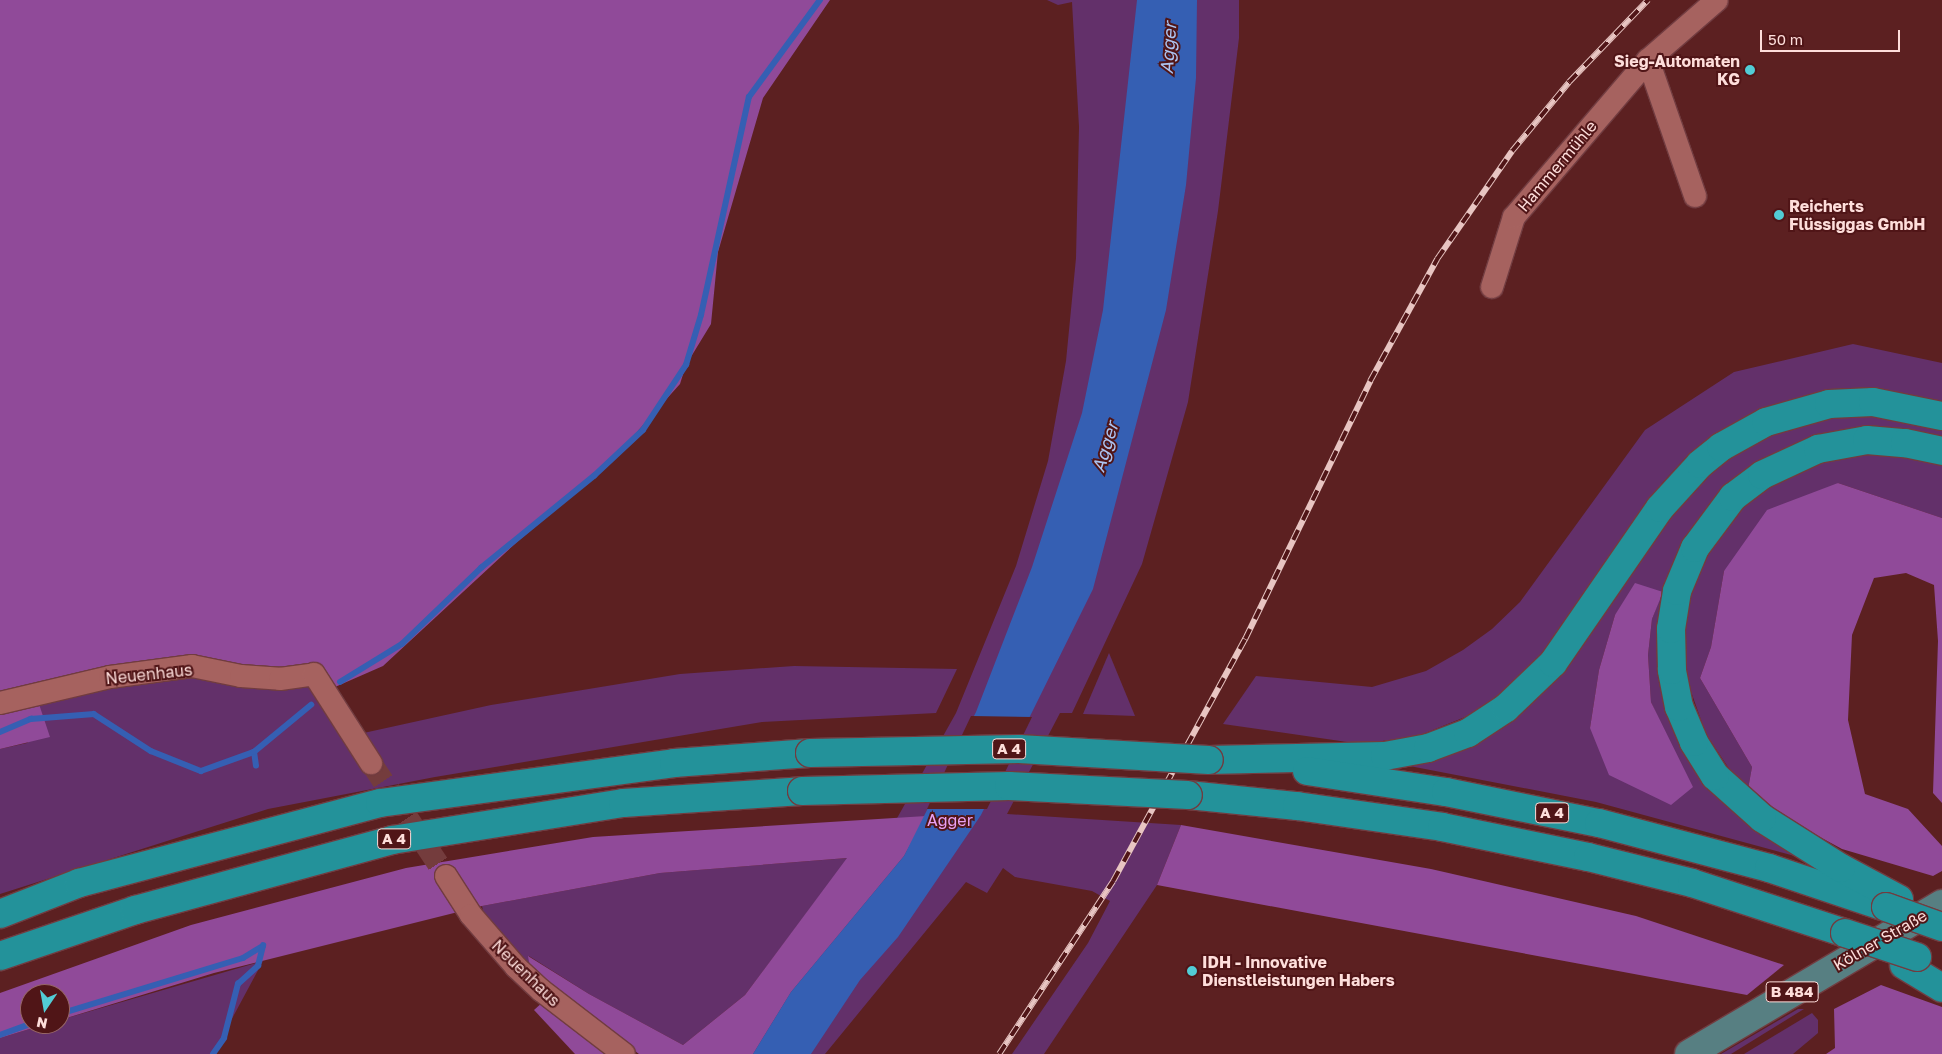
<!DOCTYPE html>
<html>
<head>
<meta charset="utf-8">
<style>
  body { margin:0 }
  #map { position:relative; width:1942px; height:1054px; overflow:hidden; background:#5c2021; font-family:"Golos Text",sans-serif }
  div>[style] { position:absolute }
  .green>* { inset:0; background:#63306a }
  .forest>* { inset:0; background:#904a99 }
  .water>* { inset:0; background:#355fb3 }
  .pier>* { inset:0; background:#5c2021 }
  .stream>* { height:5.5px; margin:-2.75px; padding:0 2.75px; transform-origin:2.75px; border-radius:2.75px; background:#355fb3 }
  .street-tunnel>* { height:22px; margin-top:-11px; transform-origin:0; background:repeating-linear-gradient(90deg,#743c3d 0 22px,transparent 0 33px) }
  .roads { filter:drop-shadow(1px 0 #713c40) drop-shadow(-1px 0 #713c40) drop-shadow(0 1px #713c40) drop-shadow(0 -1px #713c40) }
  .street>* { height:22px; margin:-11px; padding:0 11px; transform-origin:11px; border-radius:11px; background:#a6625f }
  .primary>* { height:28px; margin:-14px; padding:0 14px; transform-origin:14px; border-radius:14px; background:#577f82 }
  .highway>* { height:28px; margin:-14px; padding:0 14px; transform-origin:14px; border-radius:14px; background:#23929a }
  .rail>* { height:5.5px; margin-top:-2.75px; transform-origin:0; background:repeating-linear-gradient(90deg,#501517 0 11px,#e8c5c2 0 22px); box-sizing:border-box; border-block:1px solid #e8c5c2 }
  .bridges { filter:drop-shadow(1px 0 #713c40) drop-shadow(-1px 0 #713c40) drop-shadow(0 1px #713c40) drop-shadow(0 -1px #713c40) }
  .highway-bridge>* { height:28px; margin:-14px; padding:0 14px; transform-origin:14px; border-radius:14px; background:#23929a }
  .dots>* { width:14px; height:14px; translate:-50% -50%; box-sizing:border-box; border:2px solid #501517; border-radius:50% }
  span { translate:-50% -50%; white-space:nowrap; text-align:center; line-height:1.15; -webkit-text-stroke:4px #501517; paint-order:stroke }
  .shield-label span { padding:1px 4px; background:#501517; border:1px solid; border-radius:4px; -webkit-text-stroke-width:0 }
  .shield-label { font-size:15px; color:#fededb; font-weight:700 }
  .poi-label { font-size:16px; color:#fededb; font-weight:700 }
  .right { translate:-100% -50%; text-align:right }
  .left { translate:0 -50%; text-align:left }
  .street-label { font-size:16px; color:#fededb }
  .park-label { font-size:16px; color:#e9a1f3 }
  .water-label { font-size:18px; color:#acc4f1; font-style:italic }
  .north { position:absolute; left:20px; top:984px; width:50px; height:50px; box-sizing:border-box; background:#501517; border:1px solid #966565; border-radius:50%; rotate:192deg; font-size:14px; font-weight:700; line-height:20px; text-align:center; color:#fededb }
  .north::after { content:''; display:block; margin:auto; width:18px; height:22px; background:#52ccd5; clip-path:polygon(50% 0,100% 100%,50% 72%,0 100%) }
  .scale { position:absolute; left:1760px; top:30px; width:140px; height:22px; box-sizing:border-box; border:2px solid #fededb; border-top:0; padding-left:6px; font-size:15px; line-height:18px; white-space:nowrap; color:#fededb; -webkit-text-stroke:4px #501517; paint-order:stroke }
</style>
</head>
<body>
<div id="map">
  <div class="green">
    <div style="clip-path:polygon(1047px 0,1239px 0,1239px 38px,1218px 211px,1188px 402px,1142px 564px,1072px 713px,1060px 713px,1007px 814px,1181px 825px,1157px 885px,1044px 1054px,1012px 1054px,1088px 943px,1110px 901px,1092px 891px,1015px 877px,1003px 868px,987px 893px,966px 882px,825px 1054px,734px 1054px,896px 820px,956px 713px,1016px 566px,1048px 461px,1066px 361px,1076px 258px,1079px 127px,1072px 2px,1058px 5px)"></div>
    <div style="clip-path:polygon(1853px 344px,1942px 363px,1942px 402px,1875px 389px,1838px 391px,1777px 404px,1714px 434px,1688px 455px,1663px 482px,1551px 644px,1524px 675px,1475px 713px,1418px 736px,1361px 744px,1223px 724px,1256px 676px,1372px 687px,1426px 671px,1463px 650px,1492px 629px,1520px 602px,1645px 430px,1734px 372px)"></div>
    <div style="clip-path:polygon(evenodd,1868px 411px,1942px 425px,1942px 441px,1864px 431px,1698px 524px,1670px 704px,1806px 859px,1596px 802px,1394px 763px,1467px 742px,1717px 463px,1781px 426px,1868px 411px,1662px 592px,1652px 619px,1648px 655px,1651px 702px,1669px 743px,1590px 728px,1599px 670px,1615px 615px,1662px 592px)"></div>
    <div style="clip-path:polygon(1882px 453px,1942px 465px,1942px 518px,1838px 483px,1724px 571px,1711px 647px,1700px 678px,1752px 767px,1748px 789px,1734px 776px,1706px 734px,1688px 683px,1683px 632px,1692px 589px,1715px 540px,1753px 497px,1776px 482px,1822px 461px,1853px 454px)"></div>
    <div style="clip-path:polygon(1109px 653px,1135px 716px,1083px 714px)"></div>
    <div style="clip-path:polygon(794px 666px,957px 669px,936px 713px,762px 722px,435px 777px,268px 809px,0 894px,0 749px,27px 743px,45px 726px,37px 698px,190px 671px,310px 682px,359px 734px,491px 705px,680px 674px)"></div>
    <div style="clip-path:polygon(848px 858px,745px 995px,683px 1045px,589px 994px,529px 956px,531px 974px,486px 924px,482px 906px,660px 873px)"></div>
    <div style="clip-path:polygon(263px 961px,213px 1054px,0 1054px,0 1038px,46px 1024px,60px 1024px,60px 1020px)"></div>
    <div style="clip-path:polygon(1798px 1009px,1804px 1009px,1731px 1054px,1721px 1054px)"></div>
    <div style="clip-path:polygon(1812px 1013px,1818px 1020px,1818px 1033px,1793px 1054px,1744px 1054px)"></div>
  </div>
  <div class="forest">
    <div style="clip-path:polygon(0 0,830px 0,763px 98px,718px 252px,711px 324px,686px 365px,680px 384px,600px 473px,518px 541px,383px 666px,335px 687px,279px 674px,192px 661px,37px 698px,50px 737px,0 749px)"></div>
    <div style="clip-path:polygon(1838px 483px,1942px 518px,1942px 803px,1933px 793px,1938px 641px,1934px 585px,1906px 573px,1874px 578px,1852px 635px,1848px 720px,1865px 794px,1908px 809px,1942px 846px,1942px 871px,1933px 876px,1842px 849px,1772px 811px,1748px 789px,1752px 767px,1700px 678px,1711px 647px,1724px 571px,1767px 510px)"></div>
    <div style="clip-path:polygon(1635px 583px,1663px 592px,1652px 619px,1648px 655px,1651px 702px,1693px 787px,1671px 805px,1609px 775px,1590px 728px,1599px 670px,1615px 615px)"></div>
    <div style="clip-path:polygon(926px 816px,904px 856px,791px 992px,753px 1054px,639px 1054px,531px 974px,528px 956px,589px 994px,683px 1045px,745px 995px,847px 858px,660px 873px,482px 906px,214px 973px,60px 1020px,60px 994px,30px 994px,30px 1024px,46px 1024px,0 1038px,0 993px,191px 925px,406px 868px,593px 837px)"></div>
    <div style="clip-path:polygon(1181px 825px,1431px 869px,1636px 916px,1784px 965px,1747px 995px,1157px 885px)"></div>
    <div style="clip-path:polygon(1881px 985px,1942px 1007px,1942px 1054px,1826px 1054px,1835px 1048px,1834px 1009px)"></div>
    <div style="clip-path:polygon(544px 1001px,608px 1054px,575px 1054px,534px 1010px)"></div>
  </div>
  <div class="water">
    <div style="clip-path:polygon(1137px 0,1197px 0,1196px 78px,1186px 185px,1166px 310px,1093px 589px,981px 815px,898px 937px,860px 980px,811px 1054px,753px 1054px,791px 992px,904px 856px,976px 712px,1032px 567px,1082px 413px,1103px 310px)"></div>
  </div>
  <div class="pier">
    <div style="clip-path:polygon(971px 716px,1032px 717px,987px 809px,927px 809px)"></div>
  </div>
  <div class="stream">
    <div style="left:340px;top:682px;width:73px;rotate:-31.5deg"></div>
    <div style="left:402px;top:644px;width:110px;rotate:-43.9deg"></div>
    <div style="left:481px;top:568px;width:146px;rotate:-39.2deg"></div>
    <div style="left:594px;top:476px;width:67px;rotate:-43.2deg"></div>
    <div style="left:643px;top:430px;width:78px;rotate:-56.5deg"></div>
    <div style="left:686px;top:365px;width:52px;rotate:-73.3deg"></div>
    <div style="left:701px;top:315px;width:223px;rotate:-77.6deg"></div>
    <div style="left:749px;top:97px;width:120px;rotate:-53.8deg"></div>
    <div style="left:0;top:732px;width:34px;rotate:-23deg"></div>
    <div style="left:31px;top:719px;width:63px;rotate:-4.5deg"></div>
    <div style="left:94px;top:714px;width:68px;rotate:33deg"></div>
    <div style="left:151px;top:751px;width:54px;rotate:21.8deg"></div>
    <div style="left:201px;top:771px;width:56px;rotate:-19.7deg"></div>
    <div style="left:256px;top:766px;width:14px;rotate:-98deg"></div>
    <div style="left:254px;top:752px;width:74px;rotate:-39.5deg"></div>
    <div style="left:60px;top:1014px;width:191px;rotate:-17deg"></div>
    <div style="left:243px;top:958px;width:23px;rotate:-31deg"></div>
    <div style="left:0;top:1035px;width:32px;rotate:-20deg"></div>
    <div style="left:213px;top:1054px;width:19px;rotate:-55deg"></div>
    <div style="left:224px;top:1038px;width:56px;rotate:-75.5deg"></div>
    <div style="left:238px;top:984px;width:27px;rotate:-42deg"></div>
    <div style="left:258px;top:966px;width:21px;rotate:-76deg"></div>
  </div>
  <div class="street-tunnel">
    <div style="left:371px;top:763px;width:136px;rotate:56.4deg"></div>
  </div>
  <div class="roads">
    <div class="street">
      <div style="left:1648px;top:60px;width:144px;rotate:70.9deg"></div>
      <div style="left:1492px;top:287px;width:73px;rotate:-72.6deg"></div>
      <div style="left:1514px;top:217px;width:206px;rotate:-49.5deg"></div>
      <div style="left:1648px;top:60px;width:91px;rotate:-41deg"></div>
      <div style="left:0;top:703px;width:113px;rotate:-13.3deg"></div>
      <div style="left:110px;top:677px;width:83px;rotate:-7.6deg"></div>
      <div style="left:192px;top:666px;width:50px;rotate:11.5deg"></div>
      <div style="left:241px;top:676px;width:39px;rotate:4deg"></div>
      <div style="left:280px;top:679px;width:34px;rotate:-8deg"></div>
      <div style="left:314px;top:674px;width:106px;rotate:57.4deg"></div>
      <div style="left:446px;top:876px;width:46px;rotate:57.3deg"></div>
      <div style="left:471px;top:915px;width:69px;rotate:49.1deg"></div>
      <div style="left:516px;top:967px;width:35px;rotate:43deg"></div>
      <div style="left:542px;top:991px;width:103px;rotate:37.5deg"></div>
    </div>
    <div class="primary">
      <div style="left:1689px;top:1054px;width:294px;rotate:-30.7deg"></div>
    </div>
    <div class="highway">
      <div style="left:1209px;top:760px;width:176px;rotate:-1.3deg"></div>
      <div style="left:1385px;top:756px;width:44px;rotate:-10.5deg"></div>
      <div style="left:1428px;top:748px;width:43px;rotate:-20.6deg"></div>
      <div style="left:1468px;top:733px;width:45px;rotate:-33.3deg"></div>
      <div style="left:1506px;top:708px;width:65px;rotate:-43.8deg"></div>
      <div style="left:1553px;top:663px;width:188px;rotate:-55.4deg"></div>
      <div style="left:1660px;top:508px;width:59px;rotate:-47.7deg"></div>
      <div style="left:1700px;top:464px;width:27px;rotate:-39deg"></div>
      <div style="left:1721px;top:447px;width:51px;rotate:-29.1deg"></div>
      <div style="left:1766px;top:422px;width:66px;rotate:-15.9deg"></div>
      <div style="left:1829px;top:404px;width:44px;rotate:-2.6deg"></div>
      <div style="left:1873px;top:402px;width:70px;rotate:11.5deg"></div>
      <div style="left:1307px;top:771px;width:141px;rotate:8.6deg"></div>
      <div style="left:1446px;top:792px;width:156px;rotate:11.5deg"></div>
      <div style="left:1599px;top:823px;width:176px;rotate:14.8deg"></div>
      <div style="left:1769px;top:868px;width:119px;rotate:18.6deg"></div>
      <div style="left:1188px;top:795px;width:110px;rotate:5.8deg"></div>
      <div style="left:1297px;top:806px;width:147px;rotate:8.2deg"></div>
      <div style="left:1442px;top:827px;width:149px;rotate:11.6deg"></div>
      <div style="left:1588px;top:857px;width:107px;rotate:14deg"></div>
      <div style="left:1692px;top:883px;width:161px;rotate:18.1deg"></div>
      <div style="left:1899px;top:899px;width:66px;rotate:-151.9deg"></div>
      <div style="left:1841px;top:868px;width:93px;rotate:-147.7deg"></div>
      <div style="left:1762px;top:818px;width:63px;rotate:-138.2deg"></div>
      <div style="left:1715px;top:776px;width:40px;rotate:-122deg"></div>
      <div style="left:1694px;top:742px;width:38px;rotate:-113deg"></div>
      <div style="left:1679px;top:707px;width:38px;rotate:-101deg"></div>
      <div style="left:1672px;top:670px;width:41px;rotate:-91.4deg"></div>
      <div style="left:1671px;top:629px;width:38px;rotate:-81deg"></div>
      <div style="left:1677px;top:591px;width:47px;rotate:-67.3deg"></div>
      <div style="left:1695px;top:548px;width:64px;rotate:-53.3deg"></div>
      <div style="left:1733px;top:497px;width:36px;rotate:-37deg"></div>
      <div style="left:1762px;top:475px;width:62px;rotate:-24.9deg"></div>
      <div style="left:1818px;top:449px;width:50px;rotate:-10.4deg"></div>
      <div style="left:1867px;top:440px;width:38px;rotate:5deg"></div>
      <div style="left:1905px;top:443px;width:38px;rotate:12deg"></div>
      <div style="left:0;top:914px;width:85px;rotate:-21.4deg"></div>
      <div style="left:79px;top:883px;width:311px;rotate:-14.9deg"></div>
      <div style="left:380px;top:803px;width:297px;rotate:-7.7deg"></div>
      <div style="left:674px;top:763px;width:136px;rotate:-4.2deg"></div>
      <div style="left:0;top:956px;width:143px;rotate:-18.8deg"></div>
      <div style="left:135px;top:910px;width:266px;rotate:-15.2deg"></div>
      <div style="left:392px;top:840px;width:234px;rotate:-9.1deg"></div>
      <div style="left:623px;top:803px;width:179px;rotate:-3.8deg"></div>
      <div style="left:1904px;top:965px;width:44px;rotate:31.2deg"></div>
    </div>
  </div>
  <div class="rail">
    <div style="left:999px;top:1054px;width:207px;rotate:-56.6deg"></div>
    <div style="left:1113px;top:881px;width:276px;rotate:-61.4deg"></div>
    <div style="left:1245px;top:639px;width:287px;rotate:-64.1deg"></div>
    <div style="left:1370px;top:381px;width:139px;rotate:-61.2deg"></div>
    <div style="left:1437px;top:259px;width:131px;rotate:-55.2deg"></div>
    <div style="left:1512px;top:151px;width:89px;rotate:-50.4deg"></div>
    <div style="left:1569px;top:82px;width:114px;rotate:-46.1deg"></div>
  </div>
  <div class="bridges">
    <div class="highway-bridge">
      <div style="left:810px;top:753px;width:209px;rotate:-1.1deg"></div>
      <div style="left:1019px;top:749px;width:190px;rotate:3.3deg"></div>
      <div style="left:802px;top:791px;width:207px;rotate:-1.4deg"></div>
      <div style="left:1009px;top:786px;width:179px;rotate:2.9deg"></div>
      <div style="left:1886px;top:907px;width:59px;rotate:19.7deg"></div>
      <div style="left:1845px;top:933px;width:76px;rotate:18.4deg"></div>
    </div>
  </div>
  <div class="dots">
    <div style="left:1750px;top:70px;background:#52ccd5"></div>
    <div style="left:1779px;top:215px;background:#52ccd5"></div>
    <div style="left:1192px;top:971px;background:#52ccd5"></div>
  </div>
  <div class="shield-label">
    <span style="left:1009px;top:749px">A 4</span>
    <span style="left:1552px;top:813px">A 4</span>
    <span style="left:394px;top:839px">A 4</span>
    <span style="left:1792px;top:992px">B 484</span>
  </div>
  <div class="poi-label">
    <span class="right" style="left:1740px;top:70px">Sieg-Automaten<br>KG</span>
    <span class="left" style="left:1789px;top:215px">Reicherts<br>Flüssiggas GmbH</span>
    <span class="left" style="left:1202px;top:971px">IDH - Innovative<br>Dienstleistungen Habers</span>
  </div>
  <div class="street-label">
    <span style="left:1557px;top:166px;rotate:-50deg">Hammermühle</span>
    <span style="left:149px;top:674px;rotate:-6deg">Neuenhaus</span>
    <span style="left:1880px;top:940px;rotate:-30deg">Kölner Straße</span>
    <span style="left:526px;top:973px;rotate:44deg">Neuenhaus</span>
  </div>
  <div class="park-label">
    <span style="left:950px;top:820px">Agger</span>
  </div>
  <div class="water-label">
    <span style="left:1168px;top:48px;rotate:-86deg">Agger</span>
    <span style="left:1105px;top:447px;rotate:-73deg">Agger</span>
  </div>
  <div class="north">N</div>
  <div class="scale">50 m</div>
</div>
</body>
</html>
